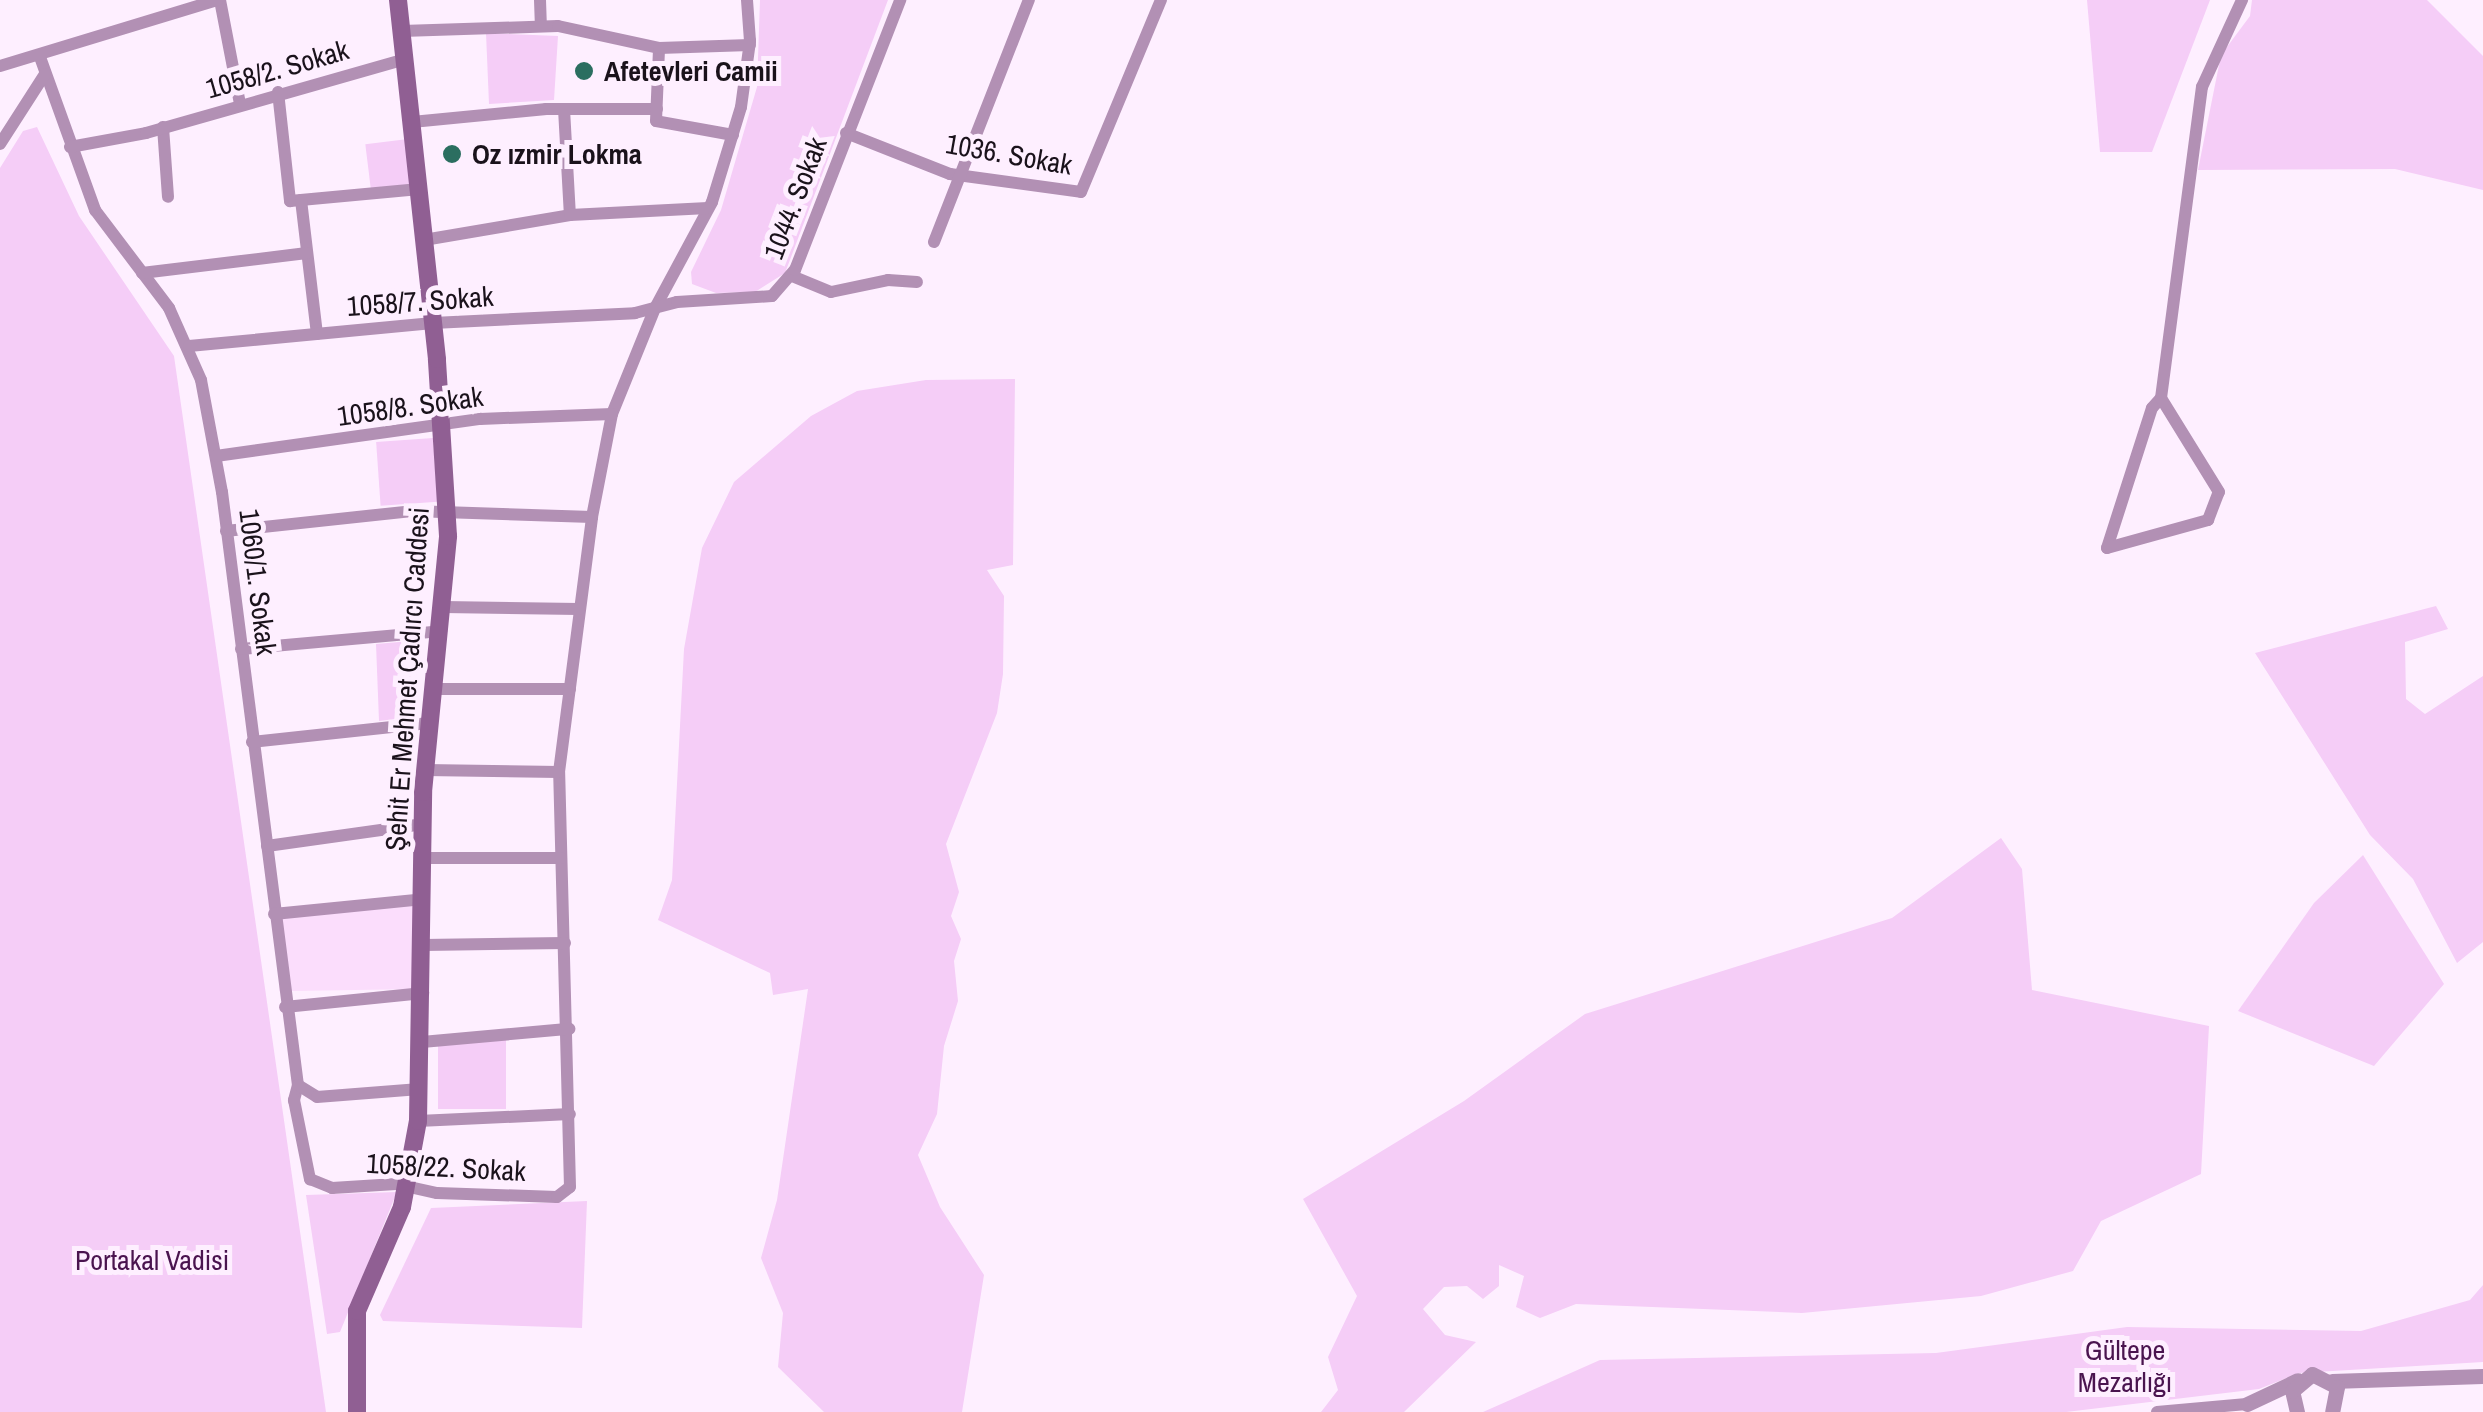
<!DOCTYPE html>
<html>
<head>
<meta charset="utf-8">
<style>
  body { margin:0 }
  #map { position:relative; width:2483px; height:1412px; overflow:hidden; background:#feefff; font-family:"Archivo Narrow",sans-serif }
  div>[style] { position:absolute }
  .built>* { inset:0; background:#fbddfc; transform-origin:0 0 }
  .green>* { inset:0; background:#f5cdf7; transform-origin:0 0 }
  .minor>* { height:12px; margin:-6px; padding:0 6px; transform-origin:6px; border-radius:6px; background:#b290b4 }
  .tertiary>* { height:15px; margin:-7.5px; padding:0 7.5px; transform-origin:7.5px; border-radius:7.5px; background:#b290b4 }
  .secondary>* { height:18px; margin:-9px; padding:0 9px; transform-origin:9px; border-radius:9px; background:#905f93 }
  .dots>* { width:28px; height:28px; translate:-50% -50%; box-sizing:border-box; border:5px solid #feefff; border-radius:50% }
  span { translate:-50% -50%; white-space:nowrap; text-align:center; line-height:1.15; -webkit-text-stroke:10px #feefff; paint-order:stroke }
  .street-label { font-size:28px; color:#1a121b }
  .poi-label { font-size:28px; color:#1a121b; font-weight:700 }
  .left { translate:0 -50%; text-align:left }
  .park-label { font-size:28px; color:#4a144f }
</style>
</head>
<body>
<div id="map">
  <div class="built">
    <div style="left:414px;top:905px;width:84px;height:136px;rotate:89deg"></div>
  </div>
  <div class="green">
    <div style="clip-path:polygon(760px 0,888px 0,785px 273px,755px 292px,716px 293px,692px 284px,691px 272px,721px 210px,757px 87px)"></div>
    <div style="clip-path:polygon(2087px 0,2210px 0,2152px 152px,2100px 152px)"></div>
    <div style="clip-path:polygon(2252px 0,2427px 0,2483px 56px,2483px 190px,2395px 169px,2198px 170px,2221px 55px,2250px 16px)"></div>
    <div style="clip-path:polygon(486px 33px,558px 36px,554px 100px,489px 104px)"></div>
    <div style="clip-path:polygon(37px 127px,79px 216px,174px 356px,326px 1412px,0 1412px,0 168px,23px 131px)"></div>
    <div style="left:408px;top:139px;width:50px;height:43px;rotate:83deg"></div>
    <div style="clip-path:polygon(1015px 379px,1013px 565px,987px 570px,1004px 596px,1003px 674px,997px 713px,946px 844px,959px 892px,951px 916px,961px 939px,954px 961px,958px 1001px,944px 1046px,937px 1114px,918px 1155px,940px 1207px,984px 1275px,962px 1412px,824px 1412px,778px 1367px,783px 1313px,761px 1258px,777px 1200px,808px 989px,773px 995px,770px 973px,658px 920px,672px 880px,684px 649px,702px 548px,734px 482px,811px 416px,857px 391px,926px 380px)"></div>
    <div style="left:433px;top:438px;width:64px;height:57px;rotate:86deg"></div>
    <div style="clip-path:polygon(2436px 606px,2448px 629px,2405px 642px,2406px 699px,2425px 714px,2483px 676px,2483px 942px,2457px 963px,2413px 879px,2370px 835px,2255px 653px)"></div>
    <div style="clip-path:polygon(422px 640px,411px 717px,379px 721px,376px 644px)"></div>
    <div style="clip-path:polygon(2001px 838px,2022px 869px,2032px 990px,2209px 1026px,2201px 1174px,2101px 1221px,2073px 1271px,1981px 1296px,1802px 1313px,1576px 1304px,1540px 1318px,1516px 1307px,1524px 1276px,1499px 1265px,1499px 1286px,1483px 1299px,1467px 1286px,1444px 1287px,1423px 1309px,1445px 1335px,1476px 1342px,1404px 1412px,1321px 1412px,1338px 1390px,1328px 1357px,1357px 1296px,1303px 1199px,1464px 1101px,1585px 1014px,1892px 918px)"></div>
    <div style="clip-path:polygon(2363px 855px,2444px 984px,2374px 1066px,2238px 1011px,2314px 903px)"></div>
    <div style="left:506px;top:1040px;width:69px;height:68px;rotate:90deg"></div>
    <div style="clip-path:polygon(397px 1192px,340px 1332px,327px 1334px,306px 1195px)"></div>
    <div style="clip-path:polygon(587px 1201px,582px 1328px,383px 1321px,380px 1315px,431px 1208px)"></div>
    <div style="clip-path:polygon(2483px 1285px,2483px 1362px,2299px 1373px,2259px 1389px,2066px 1412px,1483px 1412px,1600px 1360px,1936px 1353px,2127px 1327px,2361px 1331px,2470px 1300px)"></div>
  </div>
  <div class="minor">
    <div style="left:220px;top:0;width:106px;rotate:79.1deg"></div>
    <div style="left:540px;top:0;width:25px;rotate:88deg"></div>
    <div style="left:402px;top:31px;width:156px;rotate:-1.8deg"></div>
    <div style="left:558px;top:26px;width:103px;rotate:12.3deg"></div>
    <div style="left:40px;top:57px;width:163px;rotate:70.2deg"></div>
    <div style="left:95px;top:210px;width:123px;rotate:52.9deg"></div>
    <div style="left:169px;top:308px;width:79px;rotate:66deg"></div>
    <div style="left:201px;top:380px;width:114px;rotate:79.4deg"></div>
    <div style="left:222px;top:492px;width:598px;rotate:82.7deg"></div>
    <div style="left:298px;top:1085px;width:16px;rotate:105deg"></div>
    <div style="left:294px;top:1100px;width:81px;rotate:78.6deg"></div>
    <div style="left:310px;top:1179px;width:24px;rotate:22deg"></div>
    <div style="left:332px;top:1188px;width:64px;rotate:-3.6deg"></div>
    <div style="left:396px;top:1184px;width:42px;rotate:12.4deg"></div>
    <div style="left:437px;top:1193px;width:120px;rotate:1.9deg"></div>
    <div style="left:557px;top:1197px;width:16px;rotate:-38deg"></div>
    <div style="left:570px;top:1187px;width:415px;rotate:-91.5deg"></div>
    <div style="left:559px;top:772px;width:257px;rotate:-82.6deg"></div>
    <div style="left:592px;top:517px;width:105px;rotate:-79deg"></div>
    <div style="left:612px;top:414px;width:114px;rotate:-67.9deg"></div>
    <div style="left:655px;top:308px;width:120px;rotate:-61.7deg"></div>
    <div style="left:712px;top:202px;width:99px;rotate:-73deg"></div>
    <div style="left:741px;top:107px;width:67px;rotate:-82.2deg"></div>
    <div style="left:750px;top:41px;width:41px;rotate:-94.2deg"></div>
    <div style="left:0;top:66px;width:227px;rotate:-16.9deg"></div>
    <div style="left:278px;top:92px;width:110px;rotate:83.7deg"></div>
    <div style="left:290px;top:201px;width:130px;rotate:-5.3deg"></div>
    <div style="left:564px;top:109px;width:106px;rotate:86.8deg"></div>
    <div style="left:412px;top:122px;width:135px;rotate:-5.5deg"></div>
    <div style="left:546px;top:109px;width:111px"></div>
    <div style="left:163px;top:127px;width:70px;rotate:85.9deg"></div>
    <div style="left:846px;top:133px;width:112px;rotate:21.5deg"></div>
    <div style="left:950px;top:174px;width:132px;rotate:7.8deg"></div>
    <div style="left:1081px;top:192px;width:208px;rotate:-67.4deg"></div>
    <div style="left:733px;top:135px;width:78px;rotate:-169.7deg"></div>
    <div style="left:656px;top:121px;width:73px;rotate:-87.6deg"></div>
    <div style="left:659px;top:48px;width:91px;rotate:-1.9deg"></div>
    <div style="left:0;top:144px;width:83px;rotate:-57.3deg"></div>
    <div style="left:70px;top:147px;width:77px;rotate:-10.4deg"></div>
    <div style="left:146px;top:133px;width:269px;rotate:-15.9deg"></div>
    <div style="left:301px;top:200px;width:135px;rotate:83.2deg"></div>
    <div style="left:424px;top:240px;width:148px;rotate:-9.7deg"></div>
    <div style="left:570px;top:215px;width:138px;rotate:-2.9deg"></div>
    <div style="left:934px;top:242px;width:260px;rotate:-68.6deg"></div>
    <div style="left:142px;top:273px;width:166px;rotate:-6.9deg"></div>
    <div style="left:792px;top:276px;width:42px;rotate:22.3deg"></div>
    <div style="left:831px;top:292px;width:58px;rotate:-11.9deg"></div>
    <div style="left:888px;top:280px;width:29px;rotate:4deg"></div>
    <div style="left:189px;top:346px;width:245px;rotate:-5.4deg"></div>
    <div style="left:433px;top:323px;width:202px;rotate:-2.8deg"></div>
    <div style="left:635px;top:313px;width:43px;rotate:-14.7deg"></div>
    <div style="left:677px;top:302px;width:95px;rotate:-3.6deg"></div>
    <div style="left:772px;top:296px;width:35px;rotate:-49deg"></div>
    <div style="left:795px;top:270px;width:290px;rotate:-68.7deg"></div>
    <div style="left:216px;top:456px;width:267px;rotate:-8deg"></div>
    <div style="left:480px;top:419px;width:132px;rotate:-2.2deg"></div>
    <div style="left:226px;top:531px;width:187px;rotate:-6.1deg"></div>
    <div style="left:412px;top:511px;width:180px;rotate:1.9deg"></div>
    <div style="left:2107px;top:548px;width:147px;rotate:-72.2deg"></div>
    <div style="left:2152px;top:408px;width:13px;rotate:-48deg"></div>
    <div style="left:2161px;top:398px;width:314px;rotate:-82.5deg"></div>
    <div style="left:2202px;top:87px;width:96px;rotate:-65.3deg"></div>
    <div style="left:2107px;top:548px;width:105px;rotate:-15.5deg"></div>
    <div style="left:2208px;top:520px;width:30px;rotate:-69deg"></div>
    <div style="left:2219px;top:492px;width:110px;rotate:-121.7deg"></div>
    <div style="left:443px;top:607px;width:136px;rotate:0.8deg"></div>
    <div style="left:241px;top:649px;width:201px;rotate:-5.1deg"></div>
    <div style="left:433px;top:689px;width:137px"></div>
    <div style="left:252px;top:742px;width:178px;rotate:-6.1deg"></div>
    <div style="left:425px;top:770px;width:134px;rotate:0.9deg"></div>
    <div style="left:267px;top:846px;width:158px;rotate:-8deg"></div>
    <div style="left:423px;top:858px;width:138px"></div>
    <div style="left:274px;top:914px;width:150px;rotate:-5.7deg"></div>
    <div style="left:423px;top:945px;width:142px;rotate:-0.8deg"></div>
    <div style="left:285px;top:1007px;width:139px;rotate:-5.8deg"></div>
    <div style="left:422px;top:1042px;width:148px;rotate:-5.1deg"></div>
    <div style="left:298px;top:1085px;width:22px;rotate:32deg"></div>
    <div style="left:317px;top:1097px;width:103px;rotate:-4.4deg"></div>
    <div style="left:418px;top:1121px;width:152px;rotate:-2.6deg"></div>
    <div style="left:2157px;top:1412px;width:90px;rotate:-5.1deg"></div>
  </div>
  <div class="tertiary">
    <div style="left:2332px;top:1381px;width:151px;rotate:-1.9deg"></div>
    <div style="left:2247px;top:1404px;width:56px;rotate:-25.2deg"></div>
    <div style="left:2297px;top:1412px;width:22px;rotate:-103deg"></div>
    <div style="left:2292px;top:1391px;width:26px;rotate:-40deg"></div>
    <div style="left:2312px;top:1374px;width:28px;rotate:27deg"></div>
    <div style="left:2337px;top:1387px;width:25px;rotate:101deg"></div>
  </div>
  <div class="secondary">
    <div style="left:357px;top:1412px;width:101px;rotate:-90deg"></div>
    <div style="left:357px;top:1311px;width:113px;rotate:-66.6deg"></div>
    <div style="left:402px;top:1207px;width:87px;rotate:-79.5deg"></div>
    <div style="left:418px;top:1121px;width:329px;rotate:-89.1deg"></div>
    <div style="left:423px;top:792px;width:257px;rotate:-84.4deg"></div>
    <div style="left:448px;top:536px;width:177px;rotate:-93.6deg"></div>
    <div style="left:437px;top:359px;width:361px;rotate:-96.2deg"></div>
  </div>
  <div class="dots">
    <div style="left:584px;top:71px;background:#2b6e60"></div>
    <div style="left:452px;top:154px;background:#2b6e60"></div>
  </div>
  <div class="street-label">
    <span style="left:277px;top:69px;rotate:-16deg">1058/2. Sokak</span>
    <span style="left:1009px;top:154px;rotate:10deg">1036. Sokak</span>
    <span style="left:795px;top:198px;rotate:-69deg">1044. Sokak</span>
    <span style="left:420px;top:301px;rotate:-4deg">1058/7. Sokak</span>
    <span style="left:410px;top:406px;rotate:-8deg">1058/8. Sokak</span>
    <span style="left:258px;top:582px;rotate:83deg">1060/1. Sokak</span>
    <span style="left:407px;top:679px;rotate:-86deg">Şehit Er Mehmet Çadırcı Caddesi</span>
    <span style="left:446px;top:1167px;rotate:3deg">1058/22. Sokak</span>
  </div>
  <div class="poi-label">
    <span class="left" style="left:604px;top:71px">Afetevleri Camii</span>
    <span class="left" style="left:472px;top:154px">Oz ızmir Lokma</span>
  </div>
  <div class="park-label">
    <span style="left:152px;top:1260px">Portakal Vadisi</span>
    <span style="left:2125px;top:1366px">Gültepe<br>Mezarlığı</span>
  </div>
</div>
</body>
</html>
